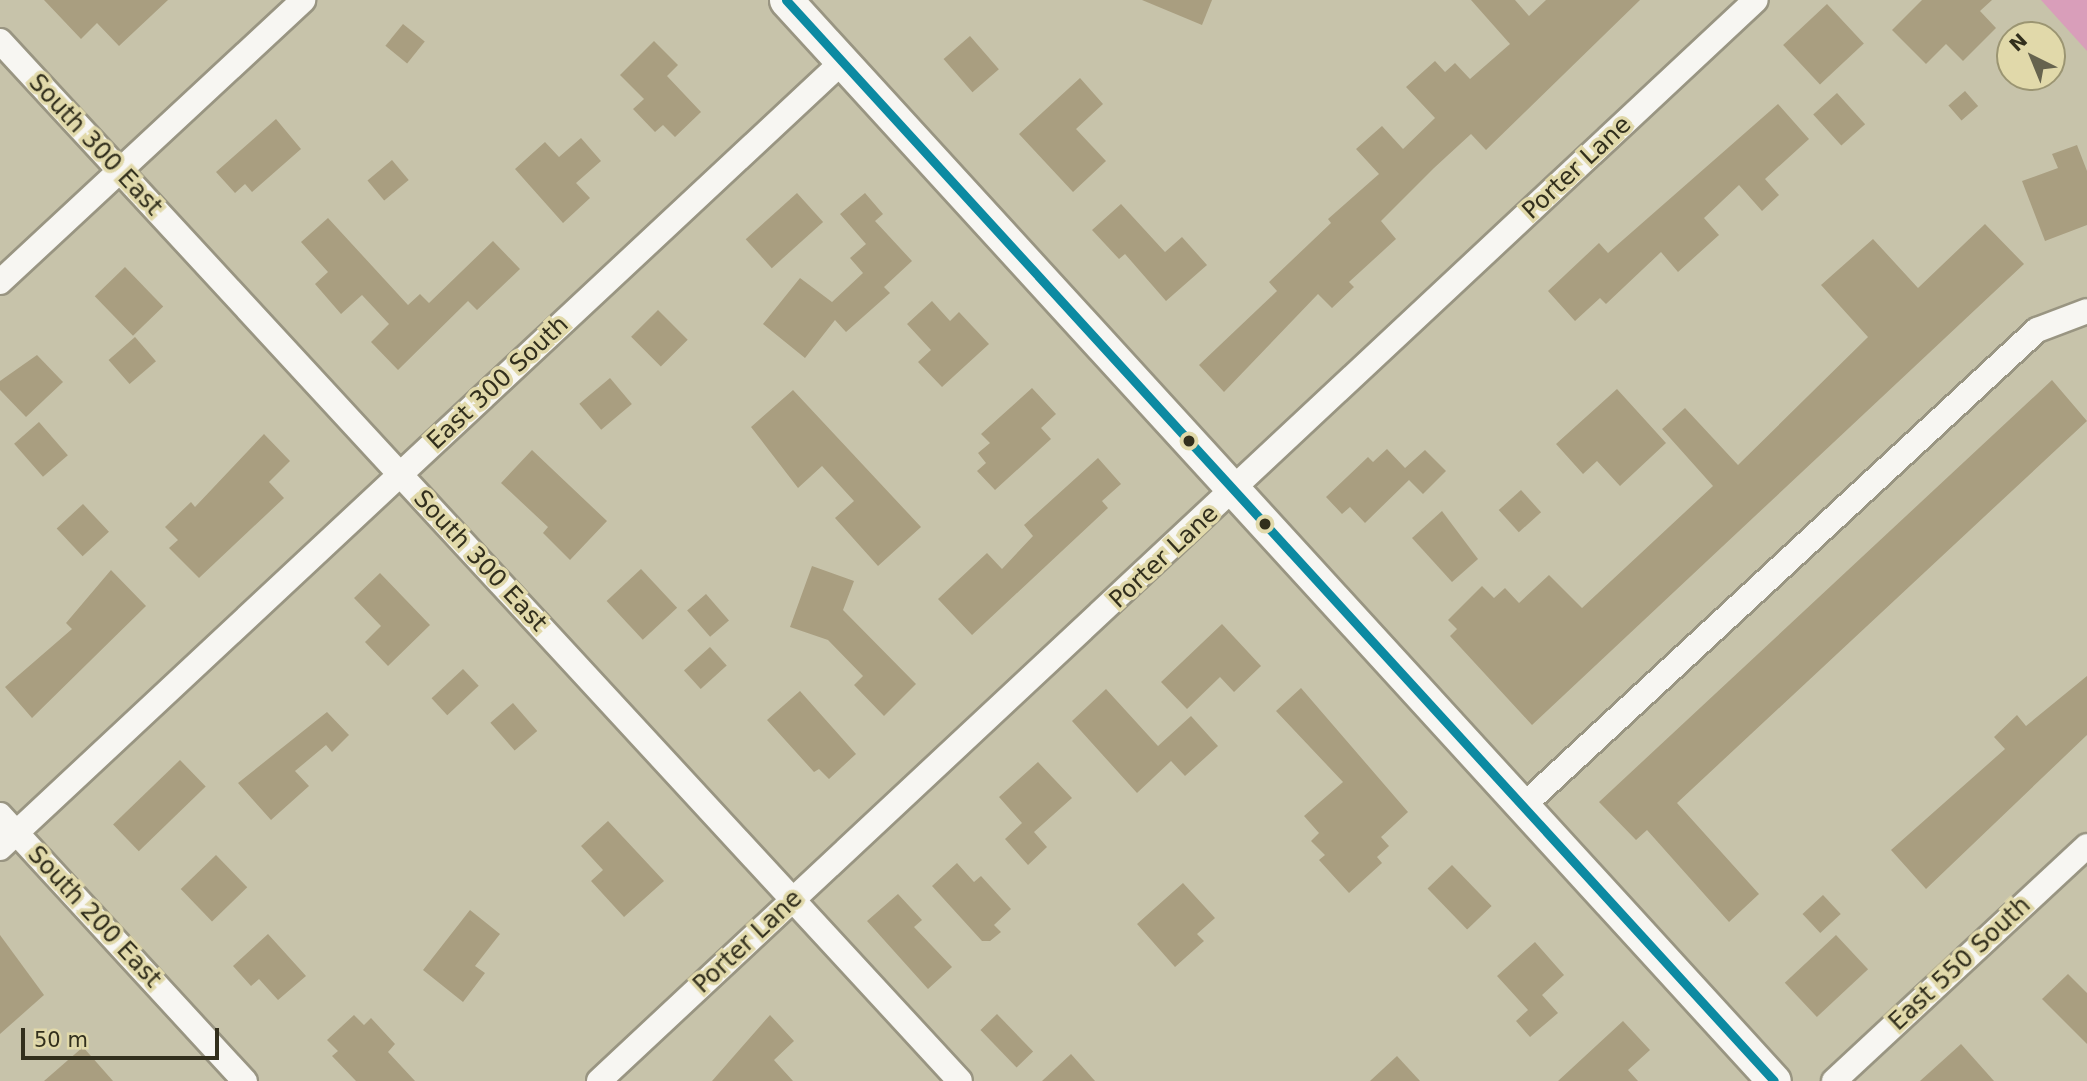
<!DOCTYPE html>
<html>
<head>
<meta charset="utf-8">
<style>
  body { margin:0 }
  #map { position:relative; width:2087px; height:1081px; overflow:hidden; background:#c7c3aa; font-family:"DejaVu Sans",sans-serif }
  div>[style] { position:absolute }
  .green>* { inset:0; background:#d99eba }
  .building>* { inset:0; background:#a99e80; transform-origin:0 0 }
  .roads { filter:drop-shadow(2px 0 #999582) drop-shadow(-2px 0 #999582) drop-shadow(0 2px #999582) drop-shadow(0 -2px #999582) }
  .street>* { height:24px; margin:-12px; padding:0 12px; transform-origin:12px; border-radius:12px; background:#f7f6f2 }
  .secondary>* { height:33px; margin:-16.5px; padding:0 16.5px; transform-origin:16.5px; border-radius:16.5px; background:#f7f6f2 }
  .bus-1>* { height:9px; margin:-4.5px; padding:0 4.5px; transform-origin:4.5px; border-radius:4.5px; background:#0c8aa2 }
  .dots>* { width:19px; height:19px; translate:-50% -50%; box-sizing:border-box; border:4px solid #e1d9aa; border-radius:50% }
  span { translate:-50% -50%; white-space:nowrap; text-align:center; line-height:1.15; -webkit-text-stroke:7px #e1d9aa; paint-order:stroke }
  .street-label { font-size:24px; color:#322f1d }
  .north { position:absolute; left:1996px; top:21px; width:70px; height:70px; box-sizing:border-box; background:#e1d9aa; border:2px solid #9b9572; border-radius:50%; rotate:317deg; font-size:19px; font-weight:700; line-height:28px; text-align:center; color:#322f1d }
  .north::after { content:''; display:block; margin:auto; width:24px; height:32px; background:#66634e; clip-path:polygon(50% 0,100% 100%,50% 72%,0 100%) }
  .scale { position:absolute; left:21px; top:1028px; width:198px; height:32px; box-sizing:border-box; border:4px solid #322f1d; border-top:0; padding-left:9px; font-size:21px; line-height:24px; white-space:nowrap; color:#322f1d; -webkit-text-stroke:5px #e1d9aa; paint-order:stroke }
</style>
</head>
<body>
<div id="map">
  <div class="green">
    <div style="clip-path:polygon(2041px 0,2087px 0,2087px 51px)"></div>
  </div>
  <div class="building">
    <div style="clip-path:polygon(44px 0,168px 0,119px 46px,97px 23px,81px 39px)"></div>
    <div style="clip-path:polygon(1142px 0,1212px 0,1202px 25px)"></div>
    <div style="clip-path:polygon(1471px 0,1515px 0,1529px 16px,1546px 0,1640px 0,1486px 150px,1471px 134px,1434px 168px,1381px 221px,1396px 239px,1349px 282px,1354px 287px,1332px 308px,1318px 294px,1224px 392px,1199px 365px,1277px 291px,1269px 282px,1331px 223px,1328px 219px,1379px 174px,1356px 149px,1382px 126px,1403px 149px,1435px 118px,1406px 87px,1435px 61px,1445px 72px,1455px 63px,1470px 79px,1510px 44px)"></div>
    <div style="clip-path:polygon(1922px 0,1992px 0,1980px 11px,1996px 28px,1963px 61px,1946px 44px,1926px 64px,1892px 30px)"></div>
    <div style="left:1827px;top:4px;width:54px;height:60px;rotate:47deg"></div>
    <div style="left:403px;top:24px;width:28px;height:28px;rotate:39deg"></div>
    <div style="left:970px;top:36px;width:44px;height:35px;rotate:49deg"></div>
    <div style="clip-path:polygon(654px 41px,678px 65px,667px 76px,701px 112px,675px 137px,663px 125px,655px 132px,633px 109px,644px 99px,620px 75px)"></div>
    <div style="clip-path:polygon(1080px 78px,1103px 104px,1076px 129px,1106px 161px,1073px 192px,1019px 134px)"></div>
    <div style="left:1965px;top:91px;width:20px;height:22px;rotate:49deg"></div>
    <div style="left:1837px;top:93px;width:42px;height:32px;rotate:48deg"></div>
    <div style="clip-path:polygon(1778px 104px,1809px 139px,1765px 179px,1779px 195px,1762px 211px,1739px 185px,1704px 218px,1719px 235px,1678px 272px,1661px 252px,1606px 304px,1600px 298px,1575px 321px,1548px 291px,1599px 243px,1608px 253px)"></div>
    <div style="clip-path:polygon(276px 119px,301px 149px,252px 192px,245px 184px,235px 193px,216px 172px)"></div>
    <div style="clip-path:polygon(581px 138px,601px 161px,576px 183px,590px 198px,563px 223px,515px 169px,545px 142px,559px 157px)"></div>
    <div style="clip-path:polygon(2077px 145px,2087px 171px,2087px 225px,2045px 241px,2022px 181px,2058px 168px,2052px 154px)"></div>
    <div style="left:392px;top:160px;width:26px;height:32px;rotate:50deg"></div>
    <div style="left:797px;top:193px;width:39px;height:69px;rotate:48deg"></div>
    <div style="clip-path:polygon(865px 193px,883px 214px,875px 221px,912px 261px,884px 287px,890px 293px,846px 332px,835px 320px,805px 358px,763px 324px,800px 278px,832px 302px,863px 273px,850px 258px,866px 244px,840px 214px)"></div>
    <div style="clip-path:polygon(1121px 204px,1165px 252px,1182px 237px,1207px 265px,1166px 301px,1125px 254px,1119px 259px,1092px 230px)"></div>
    <div style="clip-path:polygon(328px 218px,408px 305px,420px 294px,429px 303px,493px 241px,520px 269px,477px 310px,468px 301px,398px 370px,371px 342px,389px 324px,362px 295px,341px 314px,315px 284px,328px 272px,301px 242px)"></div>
    <div style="clip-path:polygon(1985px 224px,2024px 264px,1532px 725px,1450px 636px,1457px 629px,1448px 620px,1482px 586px,1494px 598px,1505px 588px,1519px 603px,1549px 575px,1582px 608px,1713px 486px,1662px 429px,1685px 408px,1738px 465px,1868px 337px,1821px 285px,1873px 239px,1918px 288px)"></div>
    <div style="left:125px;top:267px;width:55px;height:42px;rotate:46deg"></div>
    <div style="clip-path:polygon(932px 301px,950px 321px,959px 312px,989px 344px,942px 387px,918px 362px,931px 350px,907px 324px)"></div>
    <div style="left:658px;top:310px;width:42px;height:38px;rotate:45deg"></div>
    <div style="left:135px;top:337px;width:32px;height:35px;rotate:49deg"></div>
    <div style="clip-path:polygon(37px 355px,63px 382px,26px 417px,0 390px,0 381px)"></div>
    <div style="left:610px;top:378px;width:34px;height:40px;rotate:50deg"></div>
    <div style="clip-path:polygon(2052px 380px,2087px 421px,1677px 803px,1759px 894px,1729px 922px,1647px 830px,1636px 840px,1599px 802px)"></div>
    <div style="clip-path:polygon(1032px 388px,1056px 414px,1041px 428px,1051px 439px,995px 490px,977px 471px,986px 463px,978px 453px,990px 443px,981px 434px)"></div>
    <div style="clip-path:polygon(1617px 389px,1666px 443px,1620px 486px,1597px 461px,1583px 474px,1556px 444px)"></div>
    <div style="clip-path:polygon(793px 390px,921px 527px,878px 566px,835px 518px,854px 501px,822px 466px,798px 488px,751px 427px)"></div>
    <div style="left:39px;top:422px;width:44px;height:33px;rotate:49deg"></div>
    <div style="clip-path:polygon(264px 434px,290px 461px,269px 482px,284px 498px,199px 578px,169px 548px,178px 540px,165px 527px,191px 502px,195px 507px)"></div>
    <div style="clip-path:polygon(1387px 449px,1405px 468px,1425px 450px,1446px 471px,1423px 494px,1409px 480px,1365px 523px,1350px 507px,1342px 514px,1326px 497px,1368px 457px,1373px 462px)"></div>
    <div style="clip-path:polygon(532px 450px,607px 521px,570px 560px,543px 533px,548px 527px,501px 483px)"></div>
    <div style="clip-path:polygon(1098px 458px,1121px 484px,1102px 501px,1108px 508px,972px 635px,938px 599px,987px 553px,1002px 569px,1033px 536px,1024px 525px)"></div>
    <div style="left:1521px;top:490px;width:30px;height:30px;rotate:48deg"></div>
    <div style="left:83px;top:504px;width:38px;height:36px;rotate:47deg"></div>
    <div style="clip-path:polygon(1442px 511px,1478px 559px,1452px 582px,1412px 538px)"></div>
    <div style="clip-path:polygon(812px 566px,854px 581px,843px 610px,916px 684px,884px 716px,854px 685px,863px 676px,828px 640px,790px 627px)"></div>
    <div style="left:641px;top:569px;width:53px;height:47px;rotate:47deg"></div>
    <div style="clip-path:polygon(111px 570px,146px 606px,32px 718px,5px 687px,72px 629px,66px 623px)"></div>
    <div style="clip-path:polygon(380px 573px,430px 625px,388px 666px,365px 642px,381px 626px,354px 598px)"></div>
    <div style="left:706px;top:594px;width:35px;height:25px;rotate:49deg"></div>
    <div style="clip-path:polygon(1222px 624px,1261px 666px,1234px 692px,1220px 677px,1187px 709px,1161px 682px)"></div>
    <div style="left:710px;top:647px;width:25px;height:35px;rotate:48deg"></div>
    <div style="left:463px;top:669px;width:23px;height:43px;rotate:47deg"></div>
    <div style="clip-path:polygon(2087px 676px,2087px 735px,1926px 889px,1891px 850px,2005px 749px,1994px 737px,2017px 715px,2026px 726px)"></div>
    <div style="clip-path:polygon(1301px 688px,1408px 812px,1381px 837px,1389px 846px,1377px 857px,1382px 863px,1349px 893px,1319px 860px,1325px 855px,1311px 841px,1319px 833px,1304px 816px,1343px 782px,1276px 711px)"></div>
    <div style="clip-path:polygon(1106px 689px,1158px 746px,1191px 716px,1218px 746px,1185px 776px,1171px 761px,1137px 793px,1072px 721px)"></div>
    <div style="clip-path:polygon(800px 691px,856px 754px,829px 779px,819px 769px,814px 772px,767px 720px)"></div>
    <div style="left:513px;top:703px;width:37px;height:30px;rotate:49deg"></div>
    <div style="clip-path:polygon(327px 712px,349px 735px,332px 752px,326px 745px,295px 771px,309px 786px,271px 820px,238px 783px)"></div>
    <div style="left:180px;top:760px;width:37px;height:93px;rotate:46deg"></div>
    <div style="clip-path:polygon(1038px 762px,1072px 798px,1034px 832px,1047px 847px,1028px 865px,1005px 839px,1022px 823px,999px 797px)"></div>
    <div style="clip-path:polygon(608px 821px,664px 881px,624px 917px,591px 881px,603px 870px,581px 846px)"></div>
    <div style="left:216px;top:855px;width:45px;height:49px;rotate:46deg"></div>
    <div style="clip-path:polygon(957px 863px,974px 882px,981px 876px,1011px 909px,994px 925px,1001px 932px,990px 941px,982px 941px,932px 886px)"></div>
    <div style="left:1452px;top:865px;width:57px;height:34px;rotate:46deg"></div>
    <div style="clip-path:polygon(1183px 883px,1215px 918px,1197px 934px,1204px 941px,1175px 967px,1137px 924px)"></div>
    <div style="clip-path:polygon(898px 894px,922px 920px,914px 927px,952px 967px,928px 989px,867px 921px)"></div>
    <div style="left:1823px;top:895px;width:26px;height:28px;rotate:47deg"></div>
    <div style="clip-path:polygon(470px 910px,500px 934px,475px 966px,485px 973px,463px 1002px,423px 970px)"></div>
    <div style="clip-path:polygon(268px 934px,306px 976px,278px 1000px,259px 979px,251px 986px,233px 966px)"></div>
    <div style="clip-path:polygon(0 935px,44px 995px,0 1034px)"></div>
    <div style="left:1836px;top:935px;width:47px;height:70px;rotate:47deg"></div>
    <div style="clip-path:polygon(1535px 942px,1564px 975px,1542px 995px,1558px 1013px,1530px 1037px,1516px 1021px,1528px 1010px,1497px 976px)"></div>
    <div style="clip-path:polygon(2068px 974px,2087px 993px,2087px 1044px,2042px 999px)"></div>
    <div style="left:997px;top:1014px;width:52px;height:23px;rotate:46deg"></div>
    <div style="clip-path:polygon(354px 1015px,364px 1025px,371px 1018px,395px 1044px,388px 1052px,415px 1081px,356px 1081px,332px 1056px,338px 1051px,327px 1040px)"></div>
    <div style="clip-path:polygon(770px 1015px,794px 1041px,774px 1060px,793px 1081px,712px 1081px)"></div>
    <div style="clip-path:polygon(1623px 1021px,1650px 1050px,1628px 1070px,1638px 1081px,1558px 1081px)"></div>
    <div style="clip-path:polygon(1961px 1044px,1994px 1081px,1920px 1081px)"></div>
    <div style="clip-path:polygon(83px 1047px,113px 1081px,44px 1081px)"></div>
    <div style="clip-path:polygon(1071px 1054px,1095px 1081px,1042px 1081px)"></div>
    <div style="clip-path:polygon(1397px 1056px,1420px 1081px,1370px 1081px)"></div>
  </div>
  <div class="roads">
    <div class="street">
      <div style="left:0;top:41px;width:1415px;rotate:47.29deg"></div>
      <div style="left:0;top:282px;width:414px;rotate:-42.9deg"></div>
      <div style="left:1522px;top:807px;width:702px;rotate:-42.81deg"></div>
      <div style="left:2037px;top:330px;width:53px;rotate:-20.8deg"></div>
      <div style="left:0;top:815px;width:362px;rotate:47.4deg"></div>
      <div style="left:0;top:848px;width:1153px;rotate:-43.03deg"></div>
      <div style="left:599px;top:1081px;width:1583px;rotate:-43.06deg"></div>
      <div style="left:1834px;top:1081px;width:345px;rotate:-42.9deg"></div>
    </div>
    <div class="secondary">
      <div style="left:786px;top:0;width:1464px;rotate:47.57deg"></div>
    </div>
  </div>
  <div class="bus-1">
    <div style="left:786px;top:0;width:1464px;rotate:47.57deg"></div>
  </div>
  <div class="dots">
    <div style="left:1189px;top:441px;background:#322f1d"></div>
    <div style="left:1265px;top:524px;background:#322f1d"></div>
  </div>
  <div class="street-label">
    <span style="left:95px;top:145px;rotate:47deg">South 300 East</span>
    <span style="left:1577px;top:168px;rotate:-43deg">Porter Lane</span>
    <span style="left:498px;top:383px;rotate:-43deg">East 300 South</span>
    <span style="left:1164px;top:557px;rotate:-43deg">Porter Lane</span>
    <span style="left:480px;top:561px;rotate:47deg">South 300 East</span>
    <span style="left:94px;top:917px;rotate:47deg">South 200 East</span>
    <span style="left:748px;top:942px;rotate:-43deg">Porter Lane</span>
    <span style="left:1960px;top:964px;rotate:-43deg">East 550 South</span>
  </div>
  <div class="north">N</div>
  <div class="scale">50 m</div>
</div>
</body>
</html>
